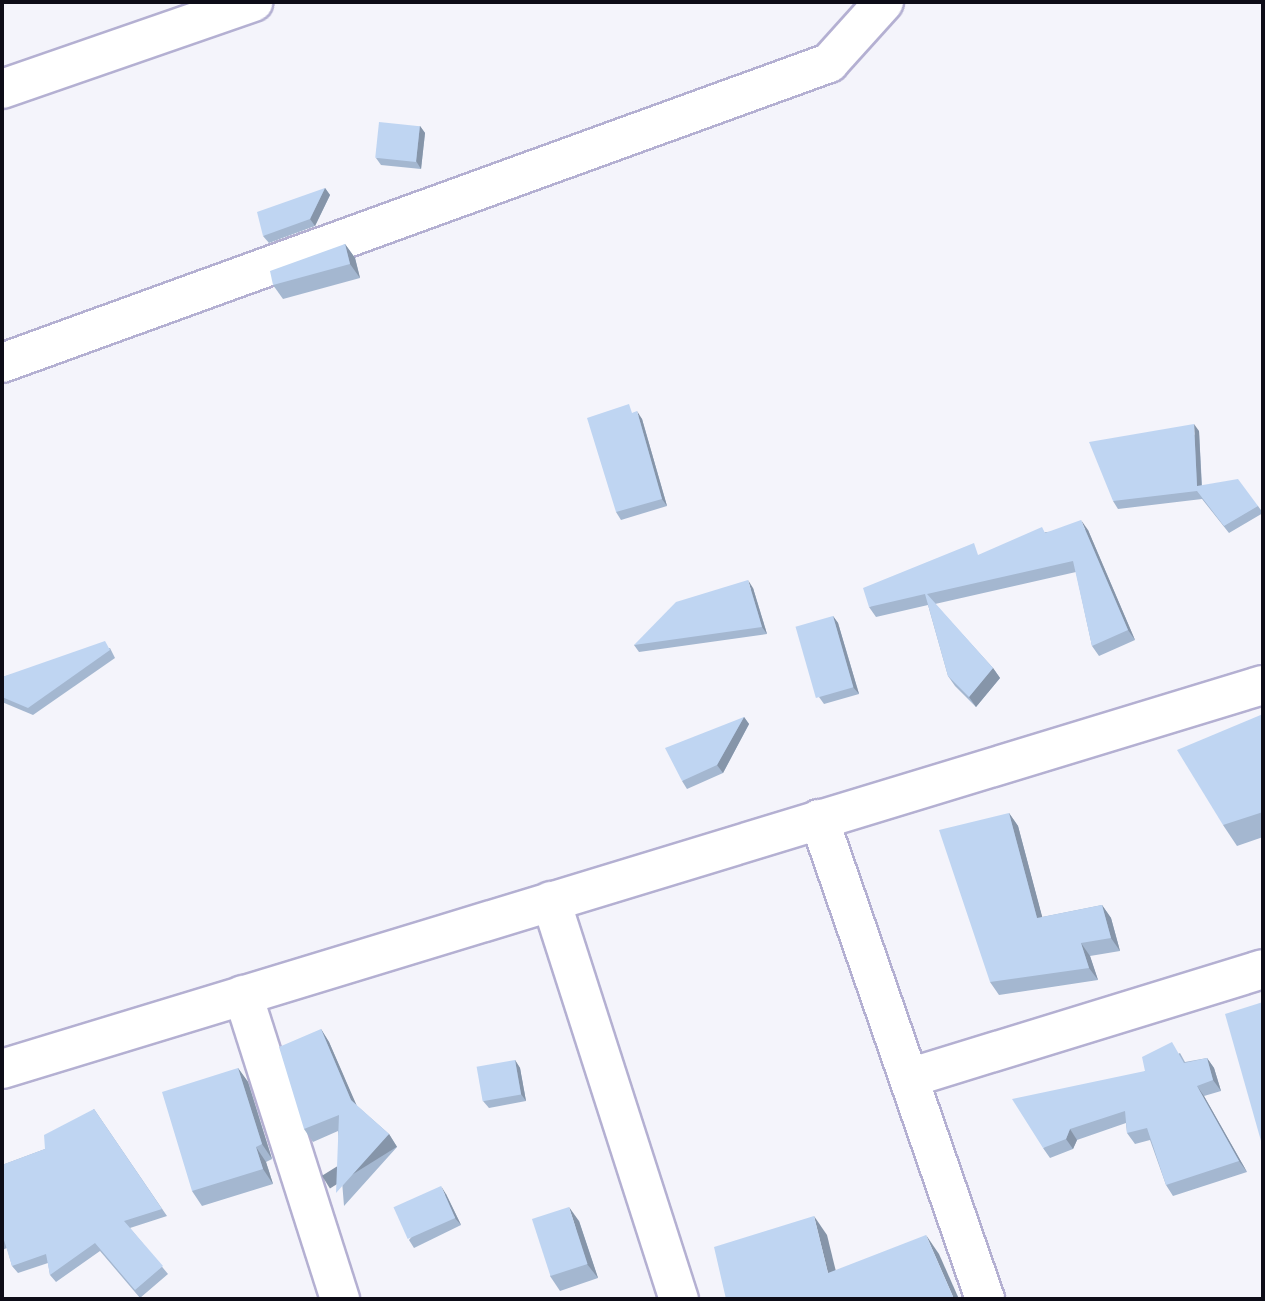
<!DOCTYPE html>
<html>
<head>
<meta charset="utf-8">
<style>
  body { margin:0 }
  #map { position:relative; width:1265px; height:1301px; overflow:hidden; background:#f4f4fb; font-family:Ubuntu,sans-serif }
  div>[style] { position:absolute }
  .roads { filter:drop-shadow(2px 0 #b4b0d2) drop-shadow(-2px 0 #b4b0d2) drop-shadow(0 2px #b4b0d2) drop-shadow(0 -2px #b4b0d2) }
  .street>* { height:38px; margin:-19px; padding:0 19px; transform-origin:19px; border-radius:19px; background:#fff }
  .secondary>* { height:38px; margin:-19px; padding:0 19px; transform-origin:19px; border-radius:19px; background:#fff }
  .wall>* { inset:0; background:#a4b7d0 }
  .shaded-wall>* { inset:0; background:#8695a9; transform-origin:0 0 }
  .building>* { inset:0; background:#bfd5f2; transform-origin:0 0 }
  span { translate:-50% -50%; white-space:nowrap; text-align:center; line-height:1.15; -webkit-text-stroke:6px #fff; paint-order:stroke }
  .frame { position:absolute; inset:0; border:4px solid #0d0c17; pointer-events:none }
</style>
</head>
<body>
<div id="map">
  <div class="roads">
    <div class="street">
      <div style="left:2px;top:363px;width:880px;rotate:-19.94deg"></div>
      <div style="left:829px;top:63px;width:82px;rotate:-48deg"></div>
      <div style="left:819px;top:819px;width:508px;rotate:70.92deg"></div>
      <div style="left:551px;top:901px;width:418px;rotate:72.2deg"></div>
      <div style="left:243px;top:995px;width:319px;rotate:72.3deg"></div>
      <div style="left:2px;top:1069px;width:1318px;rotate:-16.94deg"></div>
      <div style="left:909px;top:1078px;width:370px;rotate:-17.1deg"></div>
    </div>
    <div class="secondary">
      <div style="left:2px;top:89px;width:266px;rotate:-19.1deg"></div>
    </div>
  </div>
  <div class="wall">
    <div style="clip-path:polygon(420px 126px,425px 133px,421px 169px,381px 165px,376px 158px)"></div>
    <div style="clip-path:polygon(325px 188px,330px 195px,315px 226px,269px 243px,263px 236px)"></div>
    <div style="clip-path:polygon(345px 244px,355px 258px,360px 278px,283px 299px,273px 285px)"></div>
    <div style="clip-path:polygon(634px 412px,642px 419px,667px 506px,621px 520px,616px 512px)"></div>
    <div style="clip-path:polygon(1199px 431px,1202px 486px,1258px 506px,1263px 513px,1229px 533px,1202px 499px,1118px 509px,1113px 501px)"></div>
    <div style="clip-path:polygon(1088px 530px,1135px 640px,1099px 656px,1092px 646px,1076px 572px,935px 604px,993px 668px,1000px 678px,976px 707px,955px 686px,948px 676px,928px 605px,876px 617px,869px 607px,982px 554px,1046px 532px)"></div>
    <div style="clip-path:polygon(753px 588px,767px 634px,639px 652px,634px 645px)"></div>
    <div style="clip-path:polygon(833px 616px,838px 623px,859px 694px,824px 704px,819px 697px)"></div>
    <div style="clip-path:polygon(110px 648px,115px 658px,33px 715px,2px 702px,2px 677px)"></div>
    <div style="clip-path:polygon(1263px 714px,1263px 837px,1237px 846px,1223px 825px)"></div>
    <div style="clip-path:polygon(744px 717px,749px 724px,723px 773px,687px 789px,682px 781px)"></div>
    <div style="clip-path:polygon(1009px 813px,1018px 826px,1042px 917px,1102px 905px,1111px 918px,1120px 951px,1090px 956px,1098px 980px,999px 995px,990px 982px)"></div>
    <div style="clip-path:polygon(321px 1029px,329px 1042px,356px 1105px,389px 1134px,397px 1147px,344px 1206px,338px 1131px,313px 1142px,304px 1129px)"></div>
    <div style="clip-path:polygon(1180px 1053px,1185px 1062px,1207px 1058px,1214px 1068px,1221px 1091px,1204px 1096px,1247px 1172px,1173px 1196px,1166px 1185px,1150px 1140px,1135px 1144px,1127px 1133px,1126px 1123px,1077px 1140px,1073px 1149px,1050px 1158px,1043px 1148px,1145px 1071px)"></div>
    <div style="clip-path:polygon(515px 1060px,520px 1068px,526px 1101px,489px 1108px,483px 1101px)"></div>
    <div style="clip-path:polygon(238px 1068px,248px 1082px,272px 1159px,266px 1162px,273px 1184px,202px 1206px,192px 1191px)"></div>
    <div style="clip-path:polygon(94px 1109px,167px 1216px,130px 1228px,168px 1274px,140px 1298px,100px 1251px,56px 1282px,50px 1275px,48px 1263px,18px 1273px,12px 1266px,7px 1248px,2px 1250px,2px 1165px,45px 1149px)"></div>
    <div style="clip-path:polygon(446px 1194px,461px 1225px,414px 1248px,409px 1240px)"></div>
    <div style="clip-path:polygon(579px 1221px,598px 1278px,560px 1291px,550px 1276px)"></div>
  </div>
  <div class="shaded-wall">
    <div style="clip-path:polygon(420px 126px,425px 133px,421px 169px,416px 161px)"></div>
    <div style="clip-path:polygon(325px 188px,330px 195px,315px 226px,310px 219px)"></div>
    <div style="clip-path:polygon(345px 244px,355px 258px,360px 278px,350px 264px)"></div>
    <div style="clip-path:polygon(637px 411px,642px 419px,667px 506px,662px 499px)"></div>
    <div style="clip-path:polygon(1194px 424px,1199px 431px,1202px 494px,1197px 486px)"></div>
    <div style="clip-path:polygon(1081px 520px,1088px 530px,1135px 640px,1128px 630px)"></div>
    <div style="clip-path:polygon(748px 580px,753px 588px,767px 634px,762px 627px)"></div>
    <div style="clip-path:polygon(833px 616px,838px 623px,859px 694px,853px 687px)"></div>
    <div style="clip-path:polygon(993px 668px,1000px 678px,976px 707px,969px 697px)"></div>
    <div style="clip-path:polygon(744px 717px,749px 724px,723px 773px,717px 765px)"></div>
    <div style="clip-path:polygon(1009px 813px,1018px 826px,1046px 931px,1037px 918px)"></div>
    <div style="clip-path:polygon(1102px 905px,1111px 918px,1120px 951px,1111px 938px)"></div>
    <div style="clip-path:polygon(1081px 943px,1090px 956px,1098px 980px,1089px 968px)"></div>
    <div style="clip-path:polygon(321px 1029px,329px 1042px,360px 1113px,351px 1100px)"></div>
    <div style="clip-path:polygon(1207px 1058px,1214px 1068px,1221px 1091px,1213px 1080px)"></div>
    <div style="clip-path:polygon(515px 1060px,520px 1068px,526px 1101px,521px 1094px)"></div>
    <div style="clip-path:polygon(238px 1068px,248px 1082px,272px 1159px,262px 1144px)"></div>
    <div style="clip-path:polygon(1197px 1086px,1204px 1096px,1247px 1172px,1239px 1161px)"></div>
    <div style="clip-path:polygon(1070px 1129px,1077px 1140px,1073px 1149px,1066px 1139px)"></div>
    <div style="left:389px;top:1134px;width:15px;height:79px;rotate:58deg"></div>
    <div style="clip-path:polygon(256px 1147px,266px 1162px,273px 1184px,263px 1169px)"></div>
    <div style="clip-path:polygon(441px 1186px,446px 1194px,461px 1225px,455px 1218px)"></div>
    <div style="clip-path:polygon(569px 1207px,579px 1221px,598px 1278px,587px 1264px)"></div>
    <div style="clip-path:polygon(814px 1216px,827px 1235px,841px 1292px,828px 1273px)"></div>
    <div style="clip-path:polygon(926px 1235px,939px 1254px,959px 1299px,954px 1299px)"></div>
  </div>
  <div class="building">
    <div style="left:379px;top:122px;width:41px;height:36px;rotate:6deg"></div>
    <div style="clip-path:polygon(325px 188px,310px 219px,263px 236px,257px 212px)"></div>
    <div style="clip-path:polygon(345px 244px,350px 264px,273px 285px,270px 271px)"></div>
    <div style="clip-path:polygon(629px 404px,632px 413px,637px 411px,662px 499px,616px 512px,587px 418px)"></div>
    <div style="clip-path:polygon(1194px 424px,1197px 486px,1238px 479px,1258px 506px,1224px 526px,1197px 491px,1113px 501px,1089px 442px)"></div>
    <div style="clip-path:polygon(1081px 520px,1128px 630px,1092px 646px,1073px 561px,927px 594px,993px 668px,969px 697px,948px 676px,925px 594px,869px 607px,863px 588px,974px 543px,978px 555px,1042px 527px,1045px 533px)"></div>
    <div style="clip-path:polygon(748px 580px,762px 627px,634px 645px,676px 602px)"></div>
    <div style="left:833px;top:616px;width:74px;height:39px;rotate:74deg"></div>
    <div style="clip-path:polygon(105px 641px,110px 650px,28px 708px,2px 697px,2px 677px)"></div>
    <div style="clip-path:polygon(1263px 714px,1263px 812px,1223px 825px,1177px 750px)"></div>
    <div style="clip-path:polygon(744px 717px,717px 765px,682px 781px,665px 748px)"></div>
    <div style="clip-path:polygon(1009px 813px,1037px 918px,1102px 905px,1111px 938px,1081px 943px,1089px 968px,990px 982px,939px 830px)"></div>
    <div style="clip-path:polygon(1263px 1002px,1263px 1148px,1225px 1014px)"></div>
    <div style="clip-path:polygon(321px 1029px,351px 1100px,389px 1134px,336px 1193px,339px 1115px,304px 1129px,279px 1047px)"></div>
    <div style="clip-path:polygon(1172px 1042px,1184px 1063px,1207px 1058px,1213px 1080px,1197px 1086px,1239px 1161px,1166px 1185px,1147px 1128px,1127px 1133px,1125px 1111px,1070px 1129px,1066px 1139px,1043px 1148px,1012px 1099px,1145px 1071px,1142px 1057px)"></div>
    <div style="left:515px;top:1060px;width:35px;height:39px;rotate:80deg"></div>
    <div style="clip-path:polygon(238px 1068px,262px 1144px,256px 1147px,263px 1169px,192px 1191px,162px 1092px)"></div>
    <div style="clip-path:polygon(94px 1109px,162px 1209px,124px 1221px,163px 1266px,135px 1290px,95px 1243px,50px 1275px,46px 1254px,12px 1266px,4px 1240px,2px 1241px,2px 1165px,45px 1149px,44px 1135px)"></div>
    <div style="left:441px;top:1186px;width:35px;height:52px;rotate:66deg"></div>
    <div style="left:569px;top:1207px;width:60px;height:39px;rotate:72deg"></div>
    <div style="clip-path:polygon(814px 1216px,828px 1273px,926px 1235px,954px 1299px,726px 1299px,714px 1247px)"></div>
  </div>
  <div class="frame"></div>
</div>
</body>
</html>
